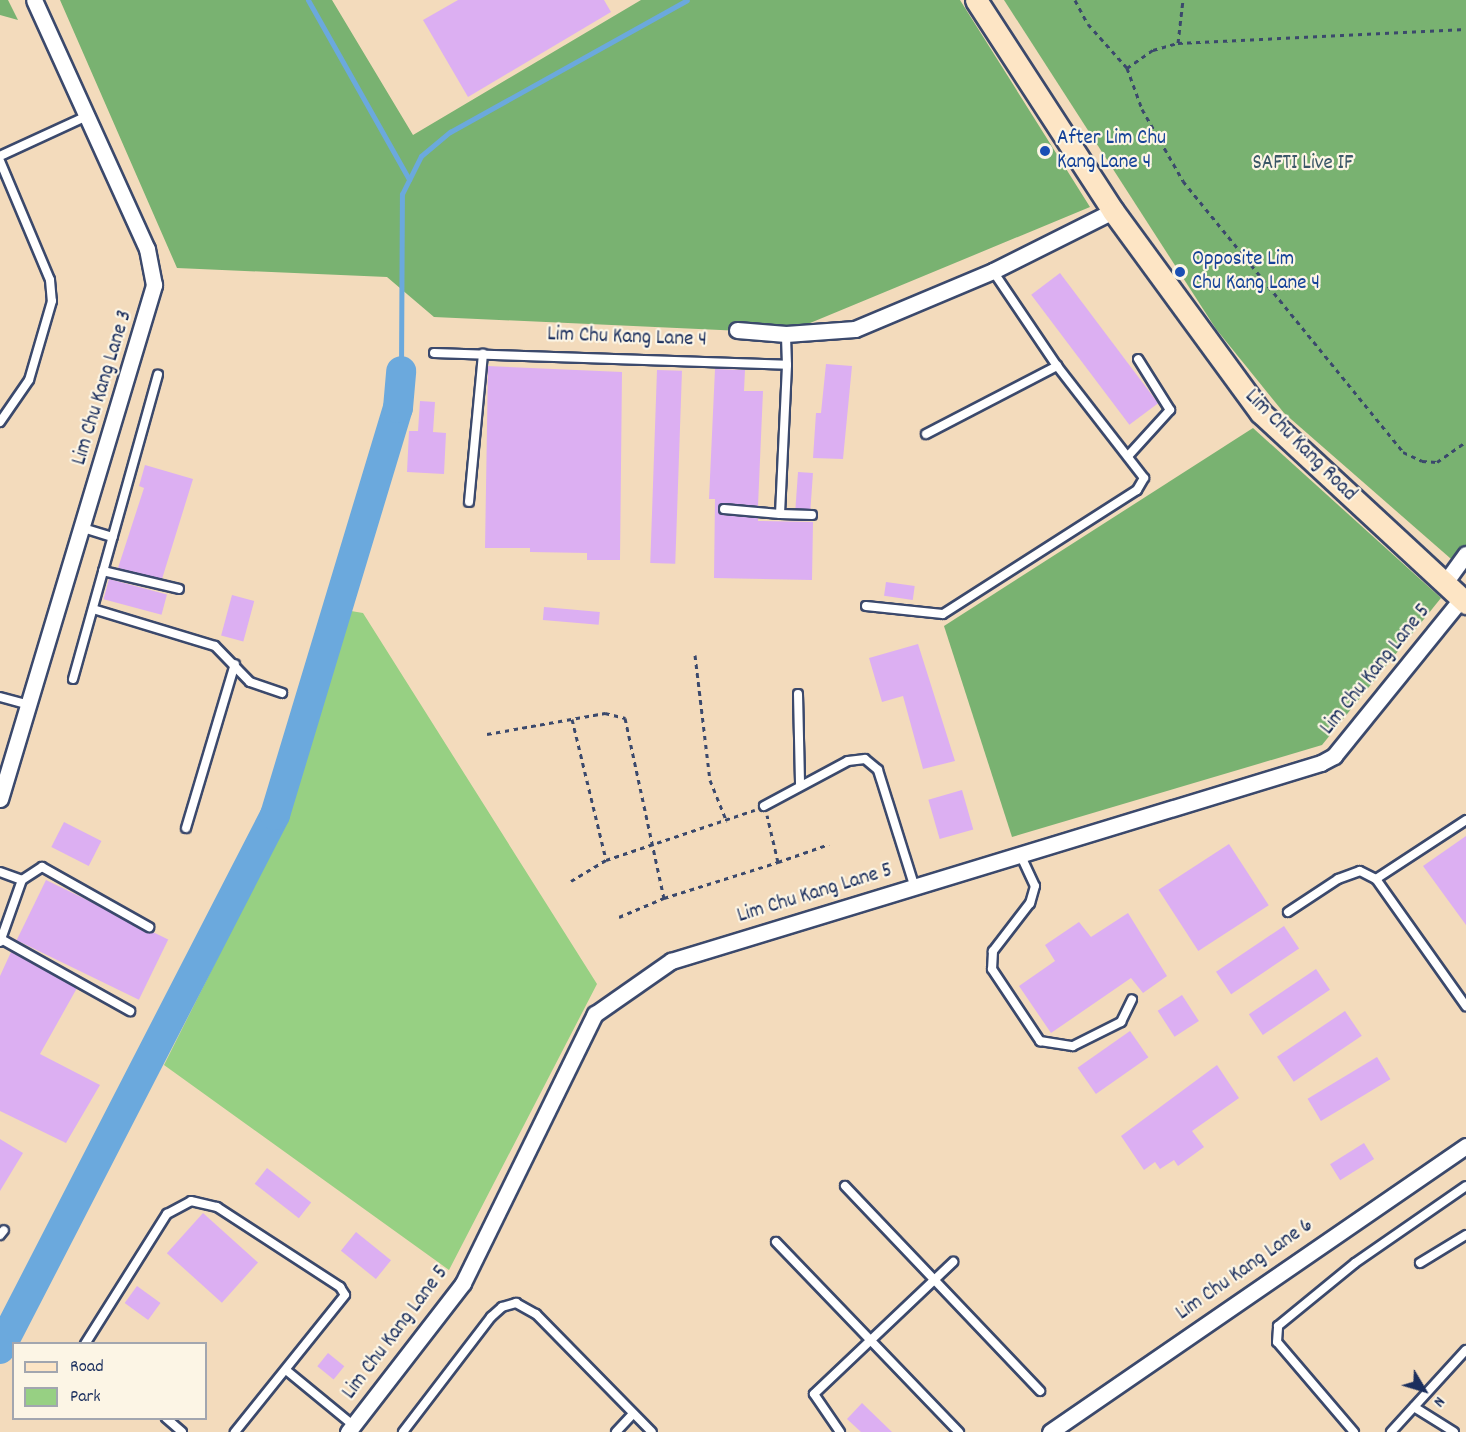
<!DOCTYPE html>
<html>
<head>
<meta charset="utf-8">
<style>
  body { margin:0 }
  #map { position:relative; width:1466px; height:1432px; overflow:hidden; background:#f3dbbc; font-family:Dekko,sans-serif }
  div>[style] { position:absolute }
  .green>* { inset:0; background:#97d083 }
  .forest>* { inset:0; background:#79b271 }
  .stream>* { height:5px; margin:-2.5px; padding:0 2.5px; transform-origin:2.5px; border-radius:2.5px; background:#6ba9dd }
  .river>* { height:30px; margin:-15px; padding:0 15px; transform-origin:15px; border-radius:15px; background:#6ba9dd }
  .building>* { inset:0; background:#dcaff2; transform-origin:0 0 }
  .path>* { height:3px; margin-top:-1.5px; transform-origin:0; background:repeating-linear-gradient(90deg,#3b496c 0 4.5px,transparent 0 9px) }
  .roads { filter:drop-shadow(2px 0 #3b496c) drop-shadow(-2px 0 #3b496c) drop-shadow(0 2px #3b496c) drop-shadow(0 -2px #3b496c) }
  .service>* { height:8px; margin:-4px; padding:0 4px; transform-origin:4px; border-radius:4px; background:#fff }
  .minor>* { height:15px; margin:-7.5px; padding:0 7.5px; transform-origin:7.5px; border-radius:7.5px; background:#fff }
  .secondary>* { height:21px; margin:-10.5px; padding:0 10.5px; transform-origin:10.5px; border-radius:10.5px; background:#fde5c5 }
  .dots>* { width:16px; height:16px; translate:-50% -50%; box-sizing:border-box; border:3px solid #fcf5e5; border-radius:50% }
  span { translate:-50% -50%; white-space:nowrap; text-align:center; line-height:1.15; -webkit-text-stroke:4.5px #fcf5e5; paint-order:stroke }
  .transit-label { font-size:21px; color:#164399 }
  .left { translate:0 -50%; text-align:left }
  .park-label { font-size:21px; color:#3a5767 }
  .street-label { font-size:21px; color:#1b2f5e }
  .legend { position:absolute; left:12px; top:1342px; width:195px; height:78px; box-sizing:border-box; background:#fcf5e5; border:2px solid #a2a6af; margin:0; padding:8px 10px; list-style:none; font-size:18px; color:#1b2f5e }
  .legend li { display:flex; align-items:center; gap:12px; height:30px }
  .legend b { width:30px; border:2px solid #a2a6af }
  .north { position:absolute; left:1394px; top:1360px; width:60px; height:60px; -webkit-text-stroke:4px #fcf5e5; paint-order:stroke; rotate:128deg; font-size:16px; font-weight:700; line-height:24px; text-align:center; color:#1b2f5e }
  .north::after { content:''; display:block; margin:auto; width:21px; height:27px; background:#1b2f5e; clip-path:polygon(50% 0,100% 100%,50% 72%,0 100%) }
</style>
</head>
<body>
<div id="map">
  <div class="green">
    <div style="clip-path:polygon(351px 611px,363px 613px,597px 984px,449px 1270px,164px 1065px,284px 825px)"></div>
  </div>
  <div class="forest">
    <div style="clip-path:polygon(0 0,8px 0,18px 20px,0 15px)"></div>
    <div style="clip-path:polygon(60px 0,332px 0,413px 135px,641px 0,960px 0,1090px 207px,786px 333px,434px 317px,387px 277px,177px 268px)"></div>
    <div style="clip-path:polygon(1004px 0,1466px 0,1466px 572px,1284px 413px,1216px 329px)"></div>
    <div style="clip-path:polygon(1253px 428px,1441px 598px,1322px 745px,1012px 837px,944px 626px)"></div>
  </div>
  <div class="stream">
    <div style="left:308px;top:0;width:206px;rotate:60.6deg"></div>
    <div style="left:401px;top:371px;width:177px;rotate:-89.7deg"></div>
    <div style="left:402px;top:194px;width:42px;rotate:-63.4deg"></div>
    <div style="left:421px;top:156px;width:38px;rotate:-40deg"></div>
    <div style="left:450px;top:132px;width:271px;rotate:-29.1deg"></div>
  </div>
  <div class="river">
    <div style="left:0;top:1349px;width:601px;rotate:-62.75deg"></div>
    <div style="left:275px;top:815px;width:425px;rotate:-73.2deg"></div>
    <div style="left:398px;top:408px;width:37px;rotate:-85deg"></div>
  </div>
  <div class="building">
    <div style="clip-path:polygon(458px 0,604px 0,611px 12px,468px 97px,423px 20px)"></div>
    <div style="left:1060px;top:273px;width:163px;height:36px;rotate:53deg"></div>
    <div style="clip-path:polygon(826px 364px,852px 366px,843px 459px,813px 458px,816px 413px,821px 413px)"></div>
    <div style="clip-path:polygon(488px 366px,622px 372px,620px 560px,587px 560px,587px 553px,530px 552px,530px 548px,485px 548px)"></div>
    <div style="clip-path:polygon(715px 369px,745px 370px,744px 391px,763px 391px,758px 506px,724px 503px,718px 511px,723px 515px,758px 518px,758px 521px,813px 522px,812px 580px,714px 578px,715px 499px,709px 499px)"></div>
    <div style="left:657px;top:370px;width:25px;height:193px;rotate:2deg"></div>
    <div style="clip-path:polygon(420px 401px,435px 402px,433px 432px,446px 433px,444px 474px,407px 472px,409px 431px,418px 431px)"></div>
    <div style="clip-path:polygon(145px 465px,193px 479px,162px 579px,118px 568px,144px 488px,139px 486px)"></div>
    <div style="left:798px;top:472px;width:15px;height:37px;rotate:4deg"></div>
    <div style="left:109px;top:579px;width:60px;height:21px;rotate:15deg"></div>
    <div style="left:886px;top:582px;width:29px;height:14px;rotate:8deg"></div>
    <div style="left:232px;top:595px;width:23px;height:42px;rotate:15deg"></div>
    <div style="left:544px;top:607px;width:56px;height:13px;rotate:5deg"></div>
    <div style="clip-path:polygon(918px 644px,955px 761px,923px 769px,903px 696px,882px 702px,869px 658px)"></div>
    <div style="left:962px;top:790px;width:41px;height:35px;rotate:74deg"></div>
    <div style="left:64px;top:822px;width:42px;height:28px;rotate:27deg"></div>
    <div style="clip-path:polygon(1466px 836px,1466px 925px,1423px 866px)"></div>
    <div style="left:1229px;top:844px;width:73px;height:84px;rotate:57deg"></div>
    <div style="left:46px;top:880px;width:136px;height:67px;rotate:26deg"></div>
    <div style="clip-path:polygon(1128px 913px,1167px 976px,1143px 993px,1131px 978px,1051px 1033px,1019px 986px,1055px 961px,1045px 945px,1079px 922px,1091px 937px)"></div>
    <div style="left:1284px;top:926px;width:27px;height:82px;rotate:56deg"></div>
    <div style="clip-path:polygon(11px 952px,77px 988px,40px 1054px,100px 1085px,66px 1143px,0 1111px,0 976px)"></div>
    <div style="left:1316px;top:969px;width:25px;height:81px;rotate:56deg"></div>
    <div style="left:1182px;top:995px;width:31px;height:29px;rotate:57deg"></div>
    <div style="left:1345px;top:1011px;width:30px;height:82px;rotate:56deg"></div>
    <div style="left:1130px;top:1031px;width:32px;height:64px;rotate:55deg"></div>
    <div style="left:1377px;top:1057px;width:26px;height:81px;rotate:59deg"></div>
    <div style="clip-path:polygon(1217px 1065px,1239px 1098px,1192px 1131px,1204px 1147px,1178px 1166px,1174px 1160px,1160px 1169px,1155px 1162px,1144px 1170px,1121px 1136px)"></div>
    <div style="clip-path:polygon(0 1139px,23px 1153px,0 1191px)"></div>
    <div style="left:1364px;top:1143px;width:19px;height:40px;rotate:58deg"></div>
    <div style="left:267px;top:1168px;width:56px;height:20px;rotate:38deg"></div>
    <div style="left:203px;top:1213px;width:74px;height:54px;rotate:42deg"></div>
    <div style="left:356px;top:1232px;width:45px;height:24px;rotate:39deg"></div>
    <div style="left:137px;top:1286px;width:29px;height:21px;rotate:36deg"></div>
    <div style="left:328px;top:1353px;width:21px;height:17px;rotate:39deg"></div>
    <div style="clip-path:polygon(862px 1403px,892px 1432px,861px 1432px,847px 1419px)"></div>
  </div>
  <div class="path">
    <div style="left:1075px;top:0;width:27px;rotate:62deg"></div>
    <div style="left:1088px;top:24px;width:59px;rotate:48.4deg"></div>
    <div style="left:1127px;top:68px;width:44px;rotate:69.9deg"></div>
    <div style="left:1142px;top:109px;width:83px;rotate:60.3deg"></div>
    <div style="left:1183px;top:181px;width:349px;rotate:50.9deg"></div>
    <div style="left:1403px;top:452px;width:21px;rotate:25deg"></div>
    <div style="left:1422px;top:461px;width:15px;rotate:4deg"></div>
    <div style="left:1437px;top:462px;width:35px;rotate:-35deg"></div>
    <div style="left:1178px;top:43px;width:43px;rotate:-83.4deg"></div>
    <div style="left:1127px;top:68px;width:32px;rotate:-35deg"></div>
    <div style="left:1153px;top:50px;width:26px;rotate:-16deg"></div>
    <div style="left:1178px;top:43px;width:288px;rotate:-2.8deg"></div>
    <div style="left:695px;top:655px;width:126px;rotate:83.2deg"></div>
    <div style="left:710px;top:780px;width:45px;rotate:68deg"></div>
    <div style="left:572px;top:719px;width:145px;rotate:76.4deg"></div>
    <div style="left:487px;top:734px;width:120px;rotate:-10.1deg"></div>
    <div style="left:605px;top:713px;width:21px;rotate:14deg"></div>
    <div style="left:625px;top:718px;width:184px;rotate:77.8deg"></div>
    <div style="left:778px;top:862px;width:54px;rotate:-19.4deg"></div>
    <div style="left:571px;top:881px;width:41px;rotate:-31deg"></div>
    <div style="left:606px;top:860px;width:157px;rotate:-18.6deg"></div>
    <div style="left:619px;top:917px;width:49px;rotate:-22.9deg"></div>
    <div style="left:664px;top:898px;width:120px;rotate:-17.5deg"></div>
    <div style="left:778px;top:862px;width:48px;rotate:-103.2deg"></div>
  </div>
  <div class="roads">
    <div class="service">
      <div style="left:0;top:156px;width:96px;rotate:-24.7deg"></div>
      <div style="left:0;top:161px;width:129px;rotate:67.2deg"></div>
      <div style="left:50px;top:280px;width:21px;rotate:85deg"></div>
      <div style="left:52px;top:301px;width:82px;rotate:106.2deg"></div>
      <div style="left:29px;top:380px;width:51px;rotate:124.6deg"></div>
      <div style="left:434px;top:353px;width:353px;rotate:1.9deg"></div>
      <div style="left:787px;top:365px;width:31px;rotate:-92deg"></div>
      <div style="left:926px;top:434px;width:148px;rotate:-27.4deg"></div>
      <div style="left:1129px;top:455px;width:61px;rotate:-47.7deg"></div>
      <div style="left:1170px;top:410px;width:60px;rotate:-122.1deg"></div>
      <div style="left:469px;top:502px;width:149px;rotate:-84.6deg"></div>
      <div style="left:724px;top:509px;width:56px;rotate:5.1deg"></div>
      <div style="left:780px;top:514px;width:149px;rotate:-87.3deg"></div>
      <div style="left:780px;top:514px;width:32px;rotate:2deg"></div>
      <div style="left:83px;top:528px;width:31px;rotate:17deg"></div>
      <div style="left:103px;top:571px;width:78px;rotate:13.3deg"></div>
      <div style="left:866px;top:606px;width:77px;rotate:5.9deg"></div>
      <div style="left:943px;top:614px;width:230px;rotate:-32.6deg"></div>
      <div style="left:1137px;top:490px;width:14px;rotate:-60deg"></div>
      <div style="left:1144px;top:478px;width:142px;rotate:-127.8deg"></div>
      <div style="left:1057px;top:366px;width:115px;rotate:-124deg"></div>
      <div style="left:93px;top:609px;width:127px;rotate:16.9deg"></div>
      <div style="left:215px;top:646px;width:50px;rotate:45.8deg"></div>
      <div style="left:250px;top:682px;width:34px;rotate:19deg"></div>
      <div style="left:73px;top:679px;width:316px;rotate:-74.4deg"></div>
      <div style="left:798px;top:694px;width:90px;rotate:88.7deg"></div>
      <div style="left:0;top:697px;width:30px;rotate:15deg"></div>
      <div style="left:764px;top:806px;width:95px;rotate:-28.2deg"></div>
      <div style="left:848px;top:761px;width:17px;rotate:-7deg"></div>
      <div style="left:865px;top:759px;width:17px;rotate:40deg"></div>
      <div style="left:878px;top:770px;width:121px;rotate:72.6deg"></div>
      <div style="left:186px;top:828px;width:171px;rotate:-73.4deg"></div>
      <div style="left:1020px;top:854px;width:35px;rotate:65deg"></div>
      <div style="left:1035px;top:886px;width:18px;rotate:106deg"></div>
      <div style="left:1030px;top:903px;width:61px;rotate:127.6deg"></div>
      <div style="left:993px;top:951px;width:18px;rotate:93deg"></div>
      <div style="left:992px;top:969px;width:87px;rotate:56.3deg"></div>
      <div style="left:1040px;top:1041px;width:33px;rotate:9deg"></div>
      <div style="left:1073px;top:1046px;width:54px;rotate:-26.6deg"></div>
      <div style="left:1121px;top:1022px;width:25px;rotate:-64deg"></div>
      <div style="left:0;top:872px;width:23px;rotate:20deg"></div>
      <div style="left:1376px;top:879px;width:108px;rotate:-33.2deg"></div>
      <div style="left:1288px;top:912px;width:60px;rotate:-33.4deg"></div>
      <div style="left:1338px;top:879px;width:23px;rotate:-20deg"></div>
      <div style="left:1360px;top:871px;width:18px;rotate:27deg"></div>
      <div style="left:1376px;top:879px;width:156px;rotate:54.7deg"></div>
      <div style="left:1px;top:939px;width:148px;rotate:29.2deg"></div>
      <div style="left:0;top:942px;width:66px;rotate:-70.5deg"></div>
      <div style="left:22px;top:880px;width:24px;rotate:-33deg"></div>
      <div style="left:42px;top:867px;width:123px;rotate:29.3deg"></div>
      <div style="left:845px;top:1186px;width:283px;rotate:46.4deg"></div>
      <div style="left:0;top:1235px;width:6px;rotate:-51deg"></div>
      <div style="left:776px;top:1242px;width:264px;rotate:46.1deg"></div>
      <div style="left:1420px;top:1263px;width:54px;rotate:-31.3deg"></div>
      <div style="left:85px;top:1344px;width:154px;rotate:-57.8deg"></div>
      <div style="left:167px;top:1214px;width:27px;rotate:-28deg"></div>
      <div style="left:191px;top:1201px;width:27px;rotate:13deg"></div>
      <div style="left:217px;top:1207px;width:147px;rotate:33deg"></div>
      <div style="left:340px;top:1287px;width:9px;rotate:58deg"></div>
      <div style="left:345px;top:1295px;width:176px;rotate:128.8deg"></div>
      <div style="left:286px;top:1370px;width:87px;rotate:39.4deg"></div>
      <div style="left:1414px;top:1407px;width:47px;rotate:32deg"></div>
      <div style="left:166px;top:1418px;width:21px;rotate:41deg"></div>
      <div style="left:403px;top:1432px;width:145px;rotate:-52.6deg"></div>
      <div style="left:491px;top:1317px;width:15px;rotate:-42deg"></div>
      <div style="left:502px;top:1307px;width:15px;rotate:-16deg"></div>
      <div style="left:516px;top:1303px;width:23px;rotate:29deg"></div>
      <div style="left:536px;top:1314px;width:165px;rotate:45.5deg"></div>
      <div style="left:616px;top:1432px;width:25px;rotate:-47deg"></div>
      <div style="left:840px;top:1432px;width:46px;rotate:-124.4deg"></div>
      <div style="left:814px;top:1394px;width:192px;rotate:-43.5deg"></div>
      <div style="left:1354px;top:1432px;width:118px;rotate:-130.5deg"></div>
      <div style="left:1277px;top:1342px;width:16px;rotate:-86deg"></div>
      <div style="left:1278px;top:1326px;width:99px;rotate:-39.3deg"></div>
      <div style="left:1355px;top:1263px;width:135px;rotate:-34.7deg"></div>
      <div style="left:1391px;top:1432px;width:111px;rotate:-47.6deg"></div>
    </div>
    <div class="minor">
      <div style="left:737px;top:330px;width:49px;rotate:4.7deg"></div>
      <div style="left:786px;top:334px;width:69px;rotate:-4.1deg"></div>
      <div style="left:855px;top:329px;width:150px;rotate:-22.8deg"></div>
      <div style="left:993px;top:271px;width:134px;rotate:-26.6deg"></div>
      <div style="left:1444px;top:584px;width:37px;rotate:-54deg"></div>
      <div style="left:0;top:799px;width:537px;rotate:-73.32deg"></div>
      <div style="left:154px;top:285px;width:37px;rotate:-101deg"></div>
      <div style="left:147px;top:249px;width:273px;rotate:-114.4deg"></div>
      <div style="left:348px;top:1432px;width:188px;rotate:-52.3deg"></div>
      <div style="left:463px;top:1283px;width:300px;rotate:-63.9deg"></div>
      <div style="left:595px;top:1014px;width:93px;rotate:-34.9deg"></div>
      <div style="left:671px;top:961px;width:679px;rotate:-16.94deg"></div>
      <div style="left:1321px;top:763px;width:15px;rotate:-28deg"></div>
      <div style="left:1334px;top:756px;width:202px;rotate:-51deg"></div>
      <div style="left:1050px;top:1432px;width:505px;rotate:-34.51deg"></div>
    </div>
    <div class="secondary">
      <div style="left:976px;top:0;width:252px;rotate:57deg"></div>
      <div style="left:1113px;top:211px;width:250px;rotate:53.8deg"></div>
      <div style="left:1261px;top:413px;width:280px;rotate:42.8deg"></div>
    </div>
  </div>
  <div class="dots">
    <div style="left:1045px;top:151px;background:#1a4fb4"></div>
    <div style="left:1180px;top:272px;background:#1a4fb4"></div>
  </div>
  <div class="transit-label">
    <span class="left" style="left:1057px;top:151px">After Lim Chu<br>Kang Lane 4</span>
    <span class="left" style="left:1192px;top:272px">Opposite Lim<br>Chu Kang Lane 4</span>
  </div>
  <div class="park-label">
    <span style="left:1303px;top:164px">SAFTI Live IF</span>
  </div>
  <div class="street-label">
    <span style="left:627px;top:338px;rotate:2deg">Lim Chu Kang Lane 4</span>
    <span style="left:103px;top:388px;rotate:-73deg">Lim Chu Kang Lane 3</span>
    <span style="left:1300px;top:446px;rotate:45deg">Lim Chu Kang Road</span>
    <span style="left:1376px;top:670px;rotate:-51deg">Lim Chu Kang Lane 5</span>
    <span style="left:815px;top:894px;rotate:-17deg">Lim Chu Kang Lane 5</span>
    <span style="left:1245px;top:1270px;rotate:-35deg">Lim Chu Kang Lane 6</span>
    <span style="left:396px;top:1333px;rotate:-53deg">Lim Chu Kang Lane 5</span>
  </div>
  <ul class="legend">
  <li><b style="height:8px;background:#fde5c5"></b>Road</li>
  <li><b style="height:16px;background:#97d083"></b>Park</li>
  </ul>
  <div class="north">N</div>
</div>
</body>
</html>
